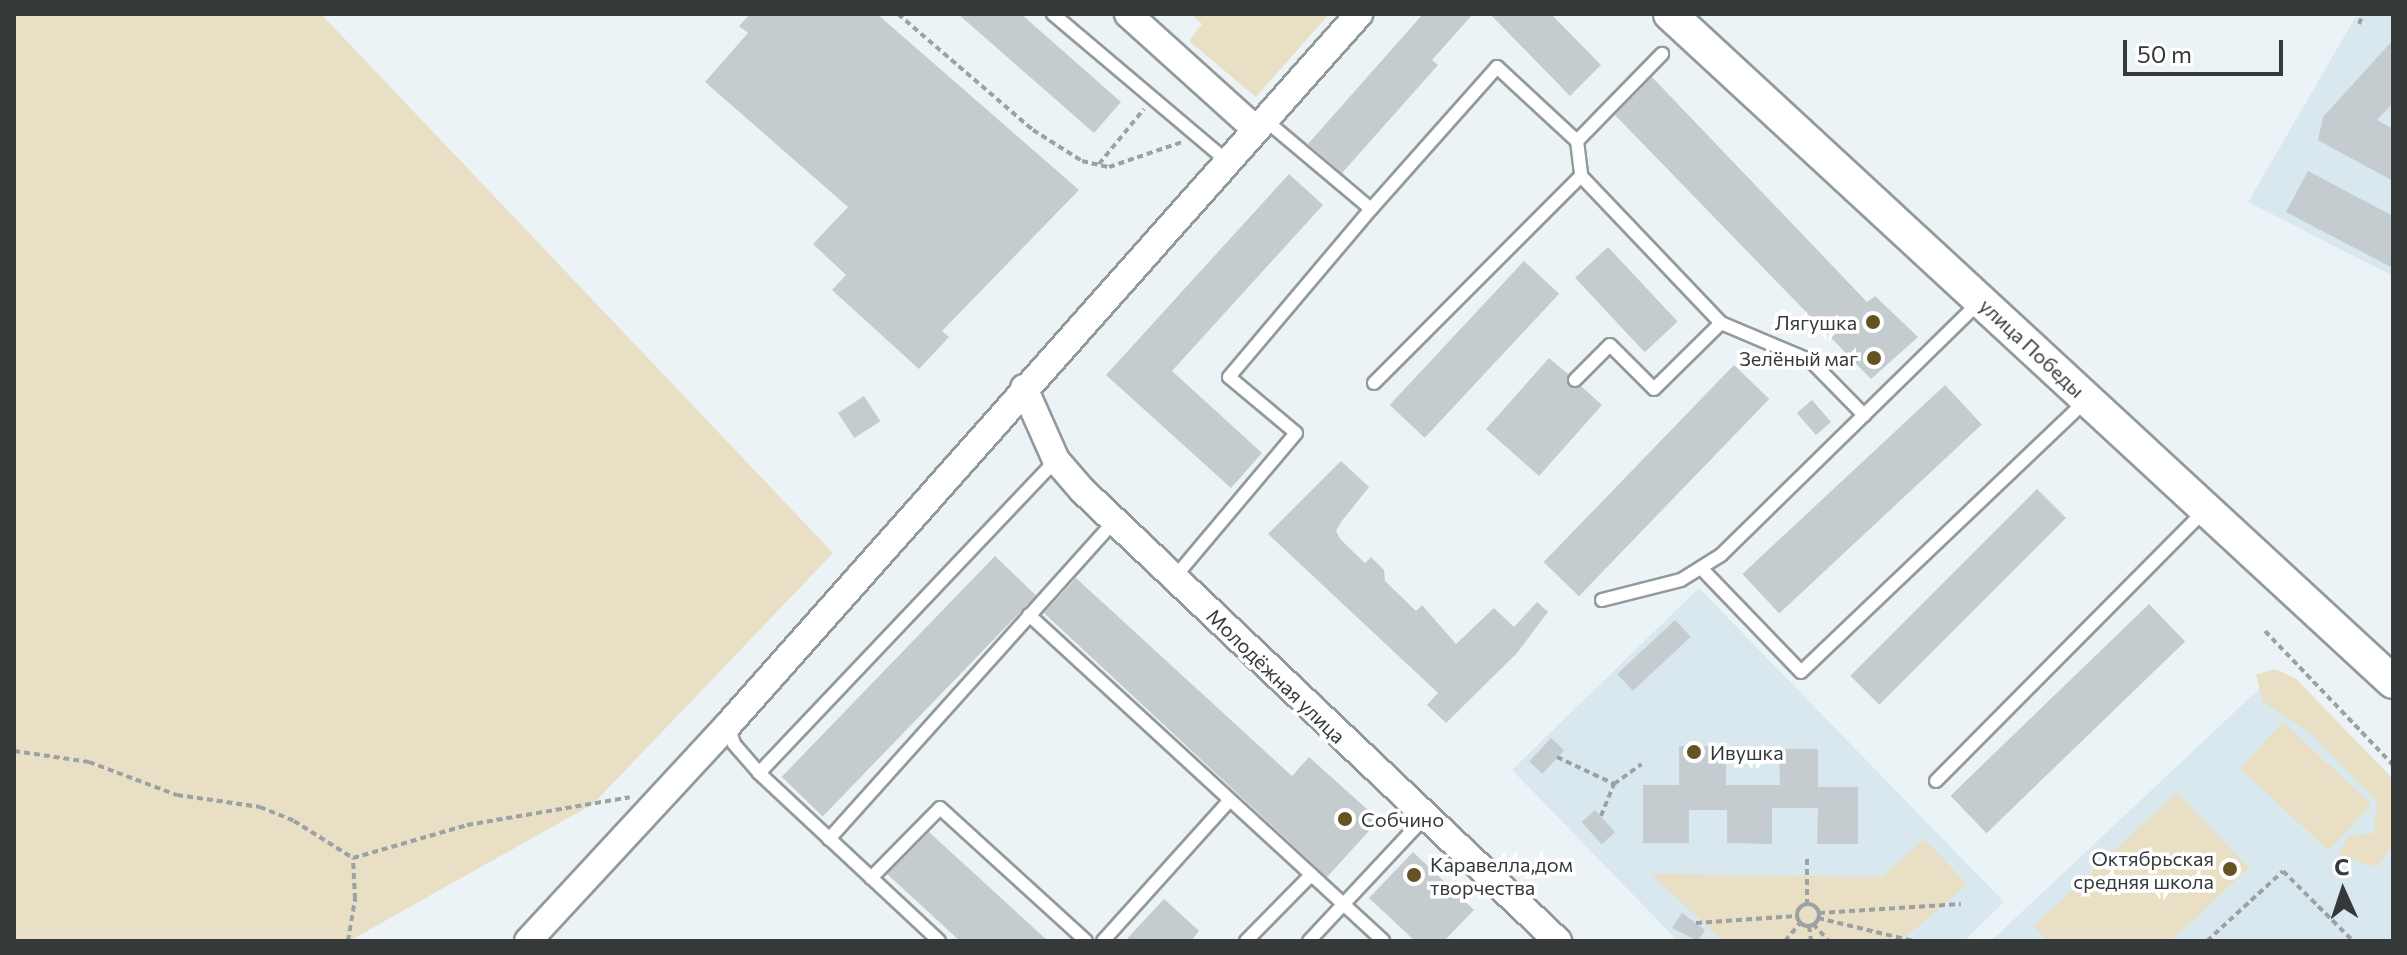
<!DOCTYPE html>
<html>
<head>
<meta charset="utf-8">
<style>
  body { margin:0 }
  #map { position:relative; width:2407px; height:955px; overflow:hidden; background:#ebf3f6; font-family:Commissioner,sans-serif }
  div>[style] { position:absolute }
  .built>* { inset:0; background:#d8e8ee }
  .green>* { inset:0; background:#e8dfc5; transform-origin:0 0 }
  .building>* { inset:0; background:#c4cccf; transform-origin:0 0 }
  .path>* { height:4px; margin-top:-2px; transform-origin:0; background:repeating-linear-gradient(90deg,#9ca2a4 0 6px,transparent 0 10px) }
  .path>.ring { margin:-2px; padding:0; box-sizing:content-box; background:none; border:4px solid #9ca2a4; border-radius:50% }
  .roads { filter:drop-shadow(2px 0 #929a9c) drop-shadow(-2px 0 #929a9c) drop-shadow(0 2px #929a9c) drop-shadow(0 -2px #929a9c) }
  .service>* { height:12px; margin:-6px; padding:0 6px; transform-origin:6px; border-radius:6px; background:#fff }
  .minor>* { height:26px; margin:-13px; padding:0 13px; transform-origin:13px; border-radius:13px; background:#fff }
  .tertiary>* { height:32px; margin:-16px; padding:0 16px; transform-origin:16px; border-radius:16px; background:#fff }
  .dots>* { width:22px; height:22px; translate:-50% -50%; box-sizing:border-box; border:4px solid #fff; border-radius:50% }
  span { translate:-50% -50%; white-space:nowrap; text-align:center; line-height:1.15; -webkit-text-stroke:7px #fff; paint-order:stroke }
  .poi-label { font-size:20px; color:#36393a }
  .right { translate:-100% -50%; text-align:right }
  .left { translate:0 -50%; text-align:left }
  .street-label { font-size:20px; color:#36393a }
  .frame { position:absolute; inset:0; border:16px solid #36393a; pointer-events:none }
  .north { position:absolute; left:2303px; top:851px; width:80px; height:80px; -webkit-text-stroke:6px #fff; paint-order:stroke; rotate:357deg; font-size:22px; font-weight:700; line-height:32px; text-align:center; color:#36393a }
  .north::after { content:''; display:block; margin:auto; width:28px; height:36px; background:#36393a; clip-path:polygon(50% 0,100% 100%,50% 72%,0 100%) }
  .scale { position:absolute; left:2123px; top:40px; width:160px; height:36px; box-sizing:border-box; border:4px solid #36393a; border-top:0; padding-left:10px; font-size:24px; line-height:28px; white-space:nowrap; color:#36393a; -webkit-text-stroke:6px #fff; paint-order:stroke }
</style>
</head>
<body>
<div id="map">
  <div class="built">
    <div style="clip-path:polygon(2369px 14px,2393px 14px,2393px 276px,2248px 202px,2355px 18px)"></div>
    <div style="clip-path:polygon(1699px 588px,2004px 902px,1964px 941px,1678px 941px,1512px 770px)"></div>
    <div style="clip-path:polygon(2276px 673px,2393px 797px,2393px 941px,1991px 941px)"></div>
  </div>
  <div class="green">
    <div style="clip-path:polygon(14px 14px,321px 14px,833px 553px,593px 804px,349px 941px,14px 941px)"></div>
    <div style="clip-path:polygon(1191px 14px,1329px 14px,1256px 97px,1189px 41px,1202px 24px)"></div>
    <div style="clip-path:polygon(2274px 669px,2295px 678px,2393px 779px,2393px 845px,2377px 867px,2338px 856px,2348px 837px,2374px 833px,2377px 802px,2310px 733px,2263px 702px,2256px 675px)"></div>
    <div style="left:2283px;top:722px;width:121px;height:63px;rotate:43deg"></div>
    <div style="clip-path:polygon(2177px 792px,2249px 868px,2171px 941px,2048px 941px,2034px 926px)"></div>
    <div style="clip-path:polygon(1924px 839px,1967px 884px,1901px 941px,1723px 941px,1651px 874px,1882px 877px)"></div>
  </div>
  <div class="building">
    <div style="clip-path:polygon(750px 14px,877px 14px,1079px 190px,942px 331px,949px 337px,919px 369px,832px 290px,846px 275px,813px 244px,848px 207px,705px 82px,748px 33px,739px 26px)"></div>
    <div style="clip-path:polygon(958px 14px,1021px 14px,1121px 102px,1094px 133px)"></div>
    <div style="clip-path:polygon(1423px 14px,1473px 14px,1432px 60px,1438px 65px,1342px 173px,1308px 144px)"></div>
    <div style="clip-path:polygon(1490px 14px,1551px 14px,1601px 65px,1570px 96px)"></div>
    <div style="clip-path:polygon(2393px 40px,2393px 103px,2377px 120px,2393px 129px,2393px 181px,2318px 140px,2323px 117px)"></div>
    <div style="clip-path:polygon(1652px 77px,1867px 302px,1875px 296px,1918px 337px,1871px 379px,1615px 115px)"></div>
    <div style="clip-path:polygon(2308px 171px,2393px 216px,2393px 268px,2286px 212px)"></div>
    <div style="clip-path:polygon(1289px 174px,1323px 205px,1172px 371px,1262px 453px,1231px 488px,1106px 375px)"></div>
    <div style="left:1608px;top:247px;width:102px;height:45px;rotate:47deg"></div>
    <div style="left:1524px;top:261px;width:48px;height:197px;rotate:43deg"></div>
    <div style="clip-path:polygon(1549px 358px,1568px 374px,1569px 387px,1581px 386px,1602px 405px,1539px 476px,1486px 429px)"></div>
    <div style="left:1734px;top:365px;width:49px;height:274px;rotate:44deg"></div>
    <div style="left:1945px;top:385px;width:54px;height:277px;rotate:47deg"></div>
    <div style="left:864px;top:396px;width:30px;height:31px;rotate:57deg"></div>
    <div style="left:1812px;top:400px;width:29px;height:20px;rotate:49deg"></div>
    <div style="clip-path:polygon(1341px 461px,1369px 487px,1341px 522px,1336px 531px,1341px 540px,1365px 563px,1371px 557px,1384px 570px,1385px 581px,1416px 611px,1422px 605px,1456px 644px,1494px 608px,1514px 627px,1537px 602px,1548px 612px,1517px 653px,1446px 723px,1427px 705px,1438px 693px,1268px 534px)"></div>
    <div style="left:2037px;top:489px;width:41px;height:264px;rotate:45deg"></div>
    <div style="left:995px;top:556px;width:57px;height:307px;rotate:44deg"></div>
    <div style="clip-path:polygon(1076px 578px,1292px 776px,1309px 757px,1379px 820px,1327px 877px,1044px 613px)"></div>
    <div style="left:2149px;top:604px;width:52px;height:276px;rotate:46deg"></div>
    <div style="left:1675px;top:620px;width:23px;height:79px;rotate:47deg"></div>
    <div style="left:1551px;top:738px;width:18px;height:32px;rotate:43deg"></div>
    <div style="clip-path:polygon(1679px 746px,1726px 746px,1726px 785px,1780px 785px,1779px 749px,1818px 749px,1818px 787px,1858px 787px,1858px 844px,1817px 844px,1818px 808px,1772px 808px,1772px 844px,1727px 843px,1727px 810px,1689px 810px,1689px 843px,1643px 843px,1643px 785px,1679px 785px)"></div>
    <div style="left:1595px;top:810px;width:30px;height:18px;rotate:48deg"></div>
    <div style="clip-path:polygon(929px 832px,1048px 941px,960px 941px,887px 874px)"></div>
    <div style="clip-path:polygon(1413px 852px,1474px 910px,1444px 941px,1415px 941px,1369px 898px)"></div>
    <div style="clip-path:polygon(1164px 899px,1199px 931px,1191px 941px,1125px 941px)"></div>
    <div style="clip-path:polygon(1682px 913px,1705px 930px,1698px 941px,1672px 928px)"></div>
  </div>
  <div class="path">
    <div style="left:898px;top:14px;width:178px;rotate:40.7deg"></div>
    <div style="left:1033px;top:130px;width:58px;rotate:32.3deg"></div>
    <div style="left:1082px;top:161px;width:28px;rotate:13deg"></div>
    <div style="left:1109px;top:167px;width:77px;rotate:-18.9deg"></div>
    <div style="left:2359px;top:24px;width:11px;rotate:-68deg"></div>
    <div style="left:1099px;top:164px;width:71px;rotate:-50.7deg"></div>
    <div style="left:2265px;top:631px;width:185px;rotate:46.3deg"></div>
    <div style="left:14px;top:751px;width:76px;rotate:8.3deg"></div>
    <div style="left:89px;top:762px;width:94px;rotate:20.6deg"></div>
    <div style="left:177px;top:795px;width:84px;rotate:8.2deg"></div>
    <div style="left:260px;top:807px;width:37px;rotate:22deg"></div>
    <div style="left:294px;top:821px;width:70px;rotate:32.1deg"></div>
    <div style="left:353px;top:858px;width:119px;rotate:-16.1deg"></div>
    <div style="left:467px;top:825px;width:165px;rotate:-9.7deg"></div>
    <div style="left:1557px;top:757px;width:63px;rotate:25.3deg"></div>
    <div style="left:1601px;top:816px;width:35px;rotate:-68deg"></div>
    <div style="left:1614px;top:784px;width:34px;rotate:-36deg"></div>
    <div style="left:1807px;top:859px;width:44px;rotate:90deg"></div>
    <div class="ring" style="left:1797px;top:904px;width:18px;height:18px"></div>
    <div style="left:1819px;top:913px;width:142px;rotate:-3.6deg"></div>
    <div style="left:1818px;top:918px;width:98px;rotate:13.6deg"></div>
    <div style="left:1696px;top:923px;width:101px;rotate:-4deg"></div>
    <div style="left:1813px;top:924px;width:23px;rotate:47deg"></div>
    <div style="left:1809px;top:926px;width:15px;rotate:82deg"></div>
    <div style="left:348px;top:941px;width:43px;rotate:-80.5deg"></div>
    <div style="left:355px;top:899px;width:41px;rotate:-92.8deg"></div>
    <div style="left:1785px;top:941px;width:23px;rotate:-50deg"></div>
    <div style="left:2207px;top:941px;width:103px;rotate:-42.6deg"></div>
    <div style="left:2283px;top:871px;width:99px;rotate:45deg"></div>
  </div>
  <div class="roads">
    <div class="service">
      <div style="left:1053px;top:14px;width:226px;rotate:40.2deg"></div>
      <div style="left:1577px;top:141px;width:35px;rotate:83deg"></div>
      <div style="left:1581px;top:176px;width:203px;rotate:46.4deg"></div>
      <div style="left:1721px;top:323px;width:98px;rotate:22.9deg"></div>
      <div style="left:1811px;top:361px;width:76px;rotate:45.5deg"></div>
      <div style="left:1371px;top:209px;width:190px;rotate:-48.4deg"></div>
      <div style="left:1497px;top:67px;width:109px;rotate:42.8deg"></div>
      <div style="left:1577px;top:141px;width:122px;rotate:-45.7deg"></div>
      <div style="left:1575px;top:380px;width:49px;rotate:-45deg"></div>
      <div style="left:1610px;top:345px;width:62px;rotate:45deg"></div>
      <div style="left:1654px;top:389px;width:94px;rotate:-44.6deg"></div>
      <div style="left:1374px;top:383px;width:293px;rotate:-45deg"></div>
      <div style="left:1701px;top:568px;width:144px;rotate:46.1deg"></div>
      <div style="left:1801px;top:672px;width:392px;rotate:-43.6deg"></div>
      <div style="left:1174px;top:578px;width:189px;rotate:-49.9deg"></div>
      <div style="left:1296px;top:433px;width:87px;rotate:-140.1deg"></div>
      <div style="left:1229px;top:377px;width:220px;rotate:-49.8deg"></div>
      <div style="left:1371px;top:209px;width:140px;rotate:-139.9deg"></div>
      <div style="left:1602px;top:600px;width:81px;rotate:-14.2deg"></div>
      <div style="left:1681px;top:580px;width:47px;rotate:-32deg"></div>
      <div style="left:1721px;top:555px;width:360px;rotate:-44.4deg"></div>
      <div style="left:1029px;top:615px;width:481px;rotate:42.6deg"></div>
      <div style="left:728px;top:725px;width:20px;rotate:72deg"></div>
      <div style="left:734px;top:744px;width:38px;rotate:49deg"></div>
      <div style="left:759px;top:773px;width:246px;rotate:43deg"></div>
      <div style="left:759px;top:773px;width:431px;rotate:-46.5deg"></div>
      <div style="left:1936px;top:781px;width:380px;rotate:-45.2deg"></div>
      <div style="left:829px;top:839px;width:427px;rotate:-48.1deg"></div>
      <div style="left:871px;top:878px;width:98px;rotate:-45.4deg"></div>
      <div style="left:940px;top:808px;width:197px;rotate:42.3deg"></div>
      <div style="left:1103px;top:941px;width:187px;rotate:-48deg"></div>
      <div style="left:1246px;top:941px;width:93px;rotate:-45.4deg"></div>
      <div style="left:1309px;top:941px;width:170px;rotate:-46.9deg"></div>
    </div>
    <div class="minor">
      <div style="left:1128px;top:14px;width:170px;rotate:42.1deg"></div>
      <div style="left:1024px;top:388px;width:79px;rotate:66deg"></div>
      <div style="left:1056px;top:460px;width:40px;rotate:49deg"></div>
      <div style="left:1082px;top:490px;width:656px;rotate:43.46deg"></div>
      <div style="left:528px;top:941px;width:294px;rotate:-47.2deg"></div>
      <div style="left:728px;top:725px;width:951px;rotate:-48.41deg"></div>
    </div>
    <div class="tertiary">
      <div style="left:1670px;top:14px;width:984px;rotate:42.74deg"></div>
    </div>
  </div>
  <div class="dots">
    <div style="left:1873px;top:322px;background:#645421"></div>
    <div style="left:1874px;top:358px;background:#645421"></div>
    <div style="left:1694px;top:752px;background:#645421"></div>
    <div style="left:1345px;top:819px;background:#645421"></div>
    <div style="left:2230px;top:869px;background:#645421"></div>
    <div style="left:1414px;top:875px;background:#645421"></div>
  </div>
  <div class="poi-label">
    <span class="right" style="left:1857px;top:322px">Лягушка</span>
    <span class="right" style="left:1858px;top:358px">Зелёный маг</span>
    <span class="left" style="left:1710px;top:752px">Ивушка</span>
    <span class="left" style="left:1361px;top:819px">Собчино</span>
    <span class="right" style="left:2214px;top:870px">Октябрьская<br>средняя школа</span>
    <span class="left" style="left:1430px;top:876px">Каравелла,дом<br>творчества</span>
  </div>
  <div class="street-label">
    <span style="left:2032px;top:348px;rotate:43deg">улица Победы</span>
    <span style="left:1276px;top:676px;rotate:44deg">Молодёжная улица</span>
  </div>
  <div class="frame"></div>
  <div class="north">С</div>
  <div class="scale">50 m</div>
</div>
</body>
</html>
